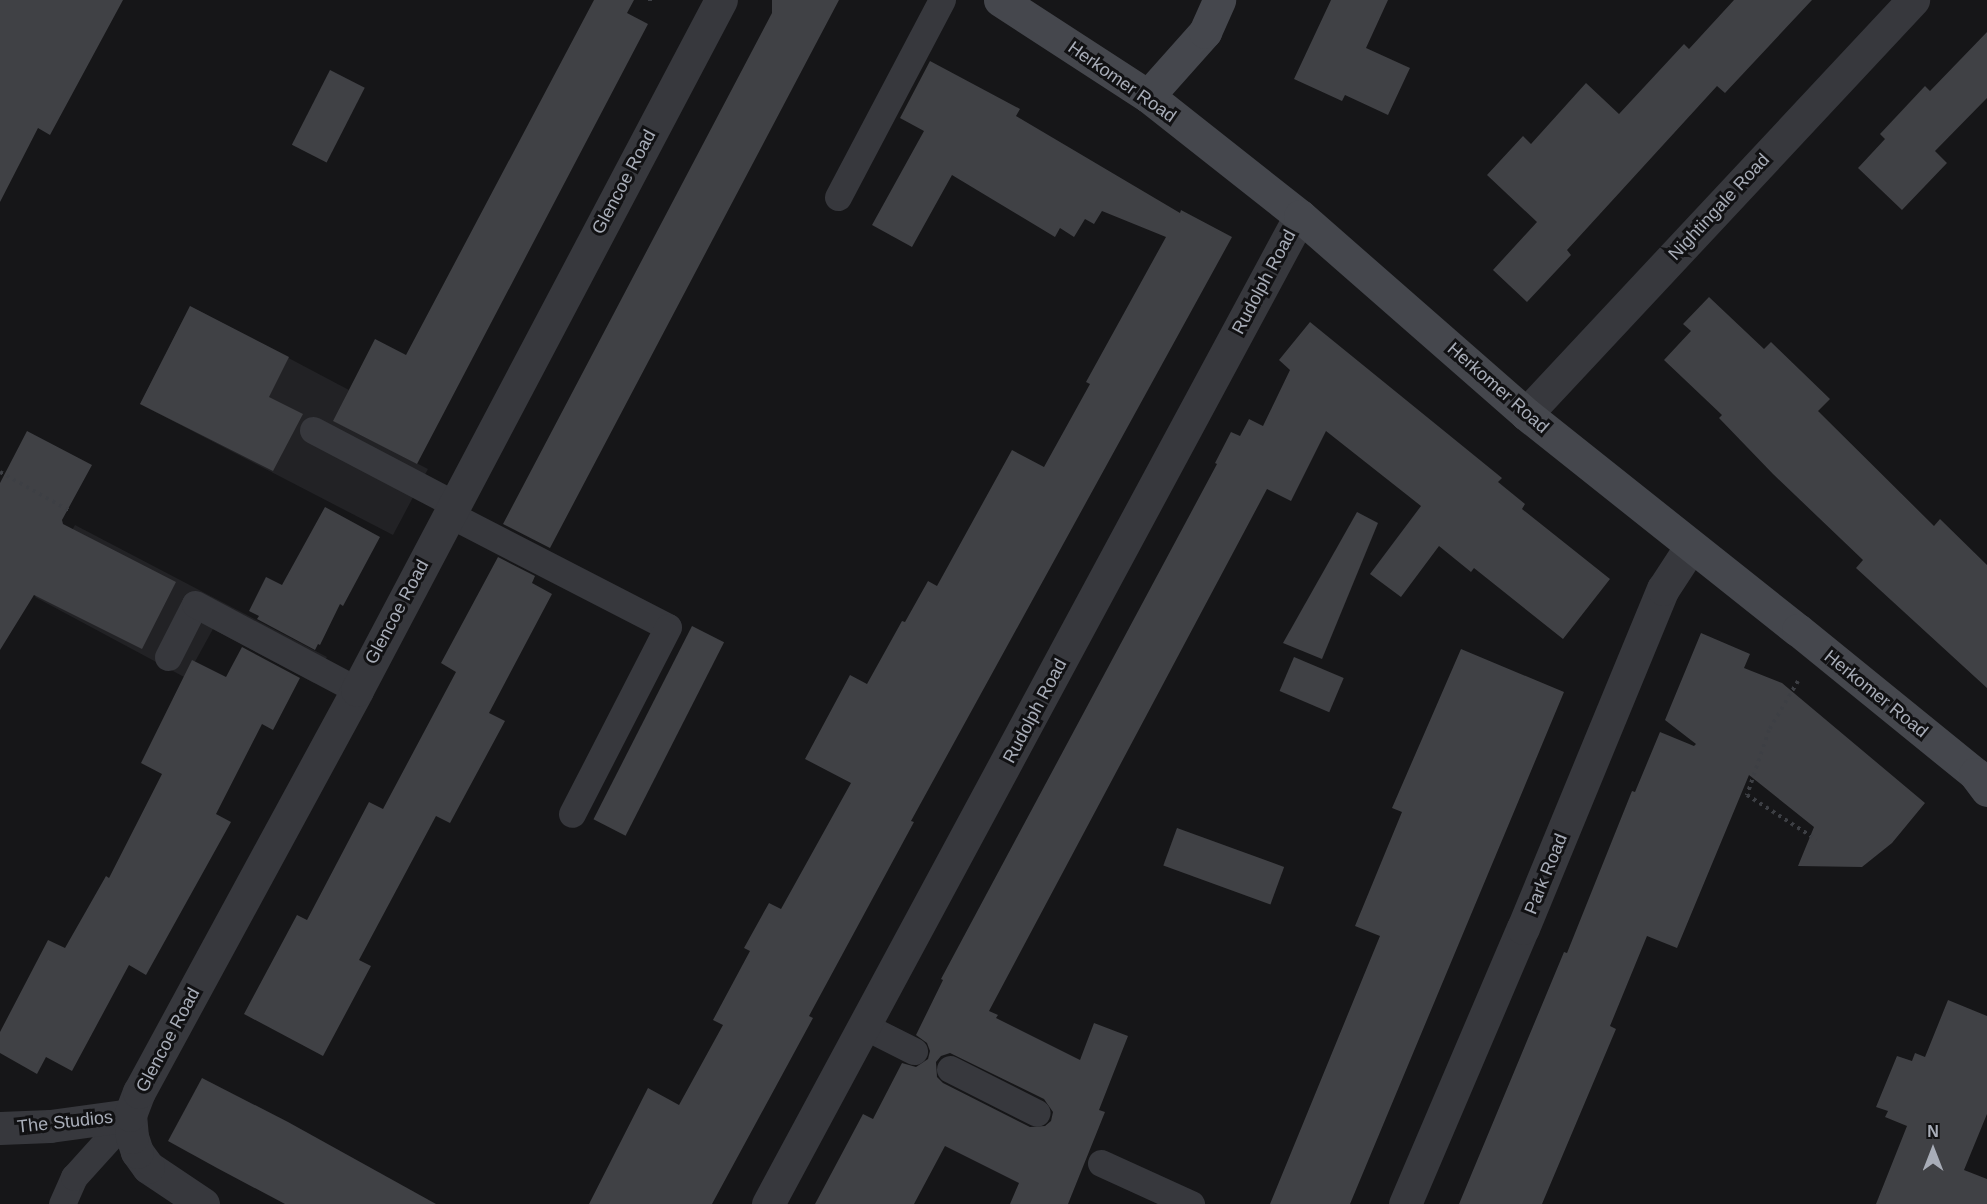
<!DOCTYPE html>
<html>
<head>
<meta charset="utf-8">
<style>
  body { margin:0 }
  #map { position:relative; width:1987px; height:1204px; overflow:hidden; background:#161618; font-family:Arial,sans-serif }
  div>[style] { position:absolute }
  .built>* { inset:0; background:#222225 }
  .building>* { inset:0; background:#404145; transform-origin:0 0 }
  .path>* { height:4px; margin-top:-2px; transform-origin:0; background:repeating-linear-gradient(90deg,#3d3f44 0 3px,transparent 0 7.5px) }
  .lane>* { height:27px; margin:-13.5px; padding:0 13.5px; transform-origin:13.5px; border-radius:13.5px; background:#37383d }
  .street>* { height:33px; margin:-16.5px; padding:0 16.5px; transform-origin:16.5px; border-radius:16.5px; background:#37383d }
  .secondary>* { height:33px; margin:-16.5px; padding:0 16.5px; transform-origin:16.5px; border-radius:16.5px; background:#45474d }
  span { translate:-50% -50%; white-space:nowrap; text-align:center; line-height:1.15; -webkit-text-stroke:6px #111113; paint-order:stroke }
  .street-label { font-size:18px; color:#a8adb8 }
  .north { position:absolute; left:1903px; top:1120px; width:60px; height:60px; -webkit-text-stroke:4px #111113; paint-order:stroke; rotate:0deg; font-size:16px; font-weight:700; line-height:24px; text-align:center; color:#a8adb8 }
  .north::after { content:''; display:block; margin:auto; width:21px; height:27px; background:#a8adb8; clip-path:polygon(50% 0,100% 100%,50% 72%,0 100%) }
</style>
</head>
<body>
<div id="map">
  <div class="built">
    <div style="clip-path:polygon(190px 306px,349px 390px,334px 421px,428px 469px,393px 535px,140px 404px)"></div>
    <div style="clip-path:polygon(75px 525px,327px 657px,314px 683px,213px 629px,186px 678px,35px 597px)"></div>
  </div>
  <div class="building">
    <div style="clip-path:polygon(0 0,123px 0,50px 135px,38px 128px,0 202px)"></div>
    <div style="clip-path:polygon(594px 0,634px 0,627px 13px,648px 24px,417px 464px,333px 421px,375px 339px,406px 355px)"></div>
    <div style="clip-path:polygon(772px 0,839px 0,550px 548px,503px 524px,772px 13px)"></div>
    <div style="clip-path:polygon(1331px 0,1388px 0,1366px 48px,1410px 68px,1388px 115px,1345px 95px,1342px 101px,1294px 79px)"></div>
    <div style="clip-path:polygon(1734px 0,1812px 0,1725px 93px,1717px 86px,1567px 250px,1571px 255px,1527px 302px,1493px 270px,1537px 222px,1487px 175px,1523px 136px,1531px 144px,1586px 83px,1619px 114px,1684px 44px,1689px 49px)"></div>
    <div style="clip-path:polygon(1987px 32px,1987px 98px,1935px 151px,1947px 163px,1902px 210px,1858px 168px,1885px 139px,1880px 134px,1925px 86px,1930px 91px)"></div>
    <div style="clip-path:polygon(930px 61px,1020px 109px,1016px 116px,1180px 213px,1181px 210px,1232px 237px,911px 821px,914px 822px,809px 1016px,813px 1018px,712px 1204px,589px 1204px,648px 1088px,679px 1105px,723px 1025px,713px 1020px,750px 951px,744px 948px,769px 903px,781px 909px,851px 783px,805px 759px,850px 675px,867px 684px,902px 621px,905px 622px,928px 581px,937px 586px,1012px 450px,1044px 467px,1090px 384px,1086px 382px,1166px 237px,1102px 211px,1094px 224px,1085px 219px,1074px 237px,1060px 228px,1055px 237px,952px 175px,912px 247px,872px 225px,924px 131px,900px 118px)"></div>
    <div style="left:330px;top:70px;width:39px;height:84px;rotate:27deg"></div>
    <div style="clip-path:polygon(1709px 297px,1764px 349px,1771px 342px,1830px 399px,1818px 411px,1934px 526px,1940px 519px,1987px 565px,1987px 688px,1856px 568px,1863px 560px,1773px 474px,1719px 418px,1722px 415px,1664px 360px,1691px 331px,1683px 324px)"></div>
    <div style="clip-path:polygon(190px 306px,289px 357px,269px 397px,303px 414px,273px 471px,140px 404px)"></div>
    <div style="clip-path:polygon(evenodd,1310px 322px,1502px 478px,1498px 482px,1525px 504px,1522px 509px,1610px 579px,1563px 639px,1474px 568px,1471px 572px,1439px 546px,1401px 597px,1370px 574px,1421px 506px,1326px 431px,1291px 501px,1267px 489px,989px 1011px,998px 1015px,996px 1018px,1080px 1060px,1094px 1023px,1128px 1036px,1099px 1110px,1105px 1112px,1068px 1204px,1010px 1204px,1019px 1183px,945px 1146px,914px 1204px,815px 1204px,863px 1114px,873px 1119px,902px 1063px,916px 1067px,928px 1059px,930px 1051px,927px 1043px,916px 1035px,943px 980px,941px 979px,1217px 464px,1215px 463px,1231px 432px,1240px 436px,1249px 419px,1263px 426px,1290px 370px,1279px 360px,1310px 322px,950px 1053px,1044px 1099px,1053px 1112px,1051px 1121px,1045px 1126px,1030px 1127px,943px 1083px,937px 1077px,936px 1062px,941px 1056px,950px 1053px)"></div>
    <div style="clip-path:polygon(27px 431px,92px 465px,62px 520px,63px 524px,176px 582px,142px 649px,34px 595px,0 650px,0 483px)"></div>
    <div style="clip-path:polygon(325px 507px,380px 537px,343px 606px,340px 604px,320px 645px,318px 644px,315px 650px,257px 619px,259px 616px,249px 611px,266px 577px,282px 585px)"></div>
    <div style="clip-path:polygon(1357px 512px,1378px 523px,1322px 659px,1283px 643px)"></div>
    <div style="clip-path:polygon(498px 557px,535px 576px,532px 583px,552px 594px,489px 713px,505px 721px,450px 823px,436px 816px,359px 960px,371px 966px,323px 1056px,244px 1014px,297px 915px,307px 920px,369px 802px,383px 809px,456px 672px,441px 663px)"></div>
    <div style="left:692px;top:626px;width:36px;height:217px;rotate:27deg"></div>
    <div style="clip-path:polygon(1701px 633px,1750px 654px,1744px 668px,1782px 683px,1925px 803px,1892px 843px,1862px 867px,1798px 866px,1814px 827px,1749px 775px,1677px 948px,1647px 936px,1610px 1026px,1616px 1029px,1542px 1204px,1459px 1204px,1564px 952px,1567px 953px,1632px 791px,1635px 792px,1660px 732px,1694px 746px,1696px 744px,1665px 720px)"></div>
    <div style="clip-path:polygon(242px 647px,300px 678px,273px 730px,262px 724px,216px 814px,231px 822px,146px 975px,129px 965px,72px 1071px,46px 1057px,37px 1074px,0 1053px,0 1032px,48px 940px,65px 948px,106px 876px,109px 878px,162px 774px,141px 763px,192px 660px,226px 677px)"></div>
    <div style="clip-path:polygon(1461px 649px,1564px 692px,1350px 1204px,1270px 1204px,1380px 936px,1355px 926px,1402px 812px,1392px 808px)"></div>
    <div style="left:1294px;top:657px;width:54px;height:37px;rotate:23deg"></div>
    <div style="left:1177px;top:828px;width:114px;height:40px;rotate:20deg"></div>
    <div style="clip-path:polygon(1948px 1000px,1987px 1016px,1987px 1114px,1964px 1170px,1987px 1179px,1987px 1204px,1876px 1204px,1907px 1126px,1885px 1117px,1888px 1111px,1876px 1107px,1897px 1056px,1912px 1061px,1915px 1053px,1925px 1057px)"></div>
    <div style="clip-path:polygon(202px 1078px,288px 1122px,436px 1204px,285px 1204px,217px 1168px,168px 1141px)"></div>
  </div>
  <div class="path">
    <div style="left:650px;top:1px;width:1px;rotate:-90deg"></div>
    <div style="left:0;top:472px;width:82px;rotate:29.1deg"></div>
    <div style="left:1798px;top:681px;width:57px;rotate:120.6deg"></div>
    <div style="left:1769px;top:730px;width:69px;rotate:108.7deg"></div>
    <div style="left:1747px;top:795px;width:83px;rotate:32.7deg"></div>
  </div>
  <div class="lane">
    <div style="left:838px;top:197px;width:223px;rotate:-62.2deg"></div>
    <div style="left:313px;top:430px;width:159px;rotate:27.7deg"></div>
    <div style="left:449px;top:514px;width:246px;rotate:27.3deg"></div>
    <div style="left:668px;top:627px;width:210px;rotate:117.2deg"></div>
    <div style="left:168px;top:657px;width:59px;rotate:-63deg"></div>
    <div style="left:195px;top:604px;width:183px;rotate:28deg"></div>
    <div style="left:864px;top:1026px;width:56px;rotate:26.6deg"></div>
    <div style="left:950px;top:1069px;width:97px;rotate:26.8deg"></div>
    <div style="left:1101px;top:1163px;width:99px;rotate:24.5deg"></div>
    <div style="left:62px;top:1204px;width:30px;rotate:-66deg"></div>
    <div style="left:74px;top:1177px;width:84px;rotate:-47.9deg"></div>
  </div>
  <div class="street">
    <div style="left:1526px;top:414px;width:567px;rotate:-46.93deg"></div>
    <div style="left:0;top:1128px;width:50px;rotate:-2.3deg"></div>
    <div style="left:50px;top:1126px;width:81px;rotate:-7.8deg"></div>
    <div style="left:203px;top:1204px;width:66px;rotate:-146.1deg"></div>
    <div style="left:148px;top:1167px;width:19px;rotate:-126deg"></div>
    <div style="left:137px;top:1152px;width:16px;rotate:-108deg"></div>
    <div style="left:132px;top:1137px;width:22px;rotate:-95deg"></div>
    <div style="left:130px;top:1115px;width:25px;rotate:-69deg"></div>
    <div style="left:139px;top:1092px;width:457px;rotate:-61.5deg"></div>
    <div style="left:357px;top:690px;width:780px;rotate:-62.19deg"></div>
    <div style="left:768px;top:1204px;width:1122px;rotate:-61.7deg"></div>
    <div style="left:1405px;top:1204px;width:300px;rotate:-66.9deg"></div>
    <div style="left:1523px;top:928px;width:367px;rotate:-67.6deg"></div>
    <div style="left:1663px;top:589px;width:51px;rotate:-56.9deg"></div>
  </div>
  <div class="secondary">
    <div style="left:1000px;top:0;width:176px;rotate:33deg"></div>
    <div style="left:1148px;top:96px;width:194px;rotate:38.3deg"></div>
    <div style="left:1300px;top:216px;width:300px;rotate:41.2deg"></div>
    <div style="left:1526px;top:414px;width:347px;rotate:38.5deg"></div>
    <div style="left:1798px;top:630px;width:228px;rotate:39.1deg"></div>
    <div style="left:1975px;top:774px;width:20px;rotate:53deg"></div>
    <div style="left:1148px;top:96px;width:86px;rotate:-48.3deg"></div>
    <div style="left:1205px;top:32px;width:35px;rotate:-66deg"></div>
  </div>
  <div class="street-label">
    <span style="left:1122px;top:82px;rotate:35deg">Herkomer Road</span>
    <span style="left:624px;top:182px;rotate:-62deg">Glencoe Road</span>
    <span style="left:1719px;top:207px;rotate:-47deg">Nightingale Road</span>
    <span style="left:1264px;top:282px;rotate:-62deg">Rudolph Road</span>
    <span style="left:1498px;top:388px;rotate:41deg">Herkomer Road</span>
    <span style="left:397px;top:612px;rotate:-62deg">Glencoe Road</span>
    <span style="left:1876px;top:694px;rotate:39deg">Herkomer Road</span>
    <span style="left:1035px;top:711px;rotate:-62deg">Rudolph Road</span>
    <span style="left:1546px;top:874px;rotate:-68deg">Park Road</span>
    <span style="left:168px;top:1040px;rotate:-62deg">Glencoe Road</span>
    <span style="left:65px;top:1122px;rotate:-6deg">The Studios</span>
  </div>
  <div class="north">N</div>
</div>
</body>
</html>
